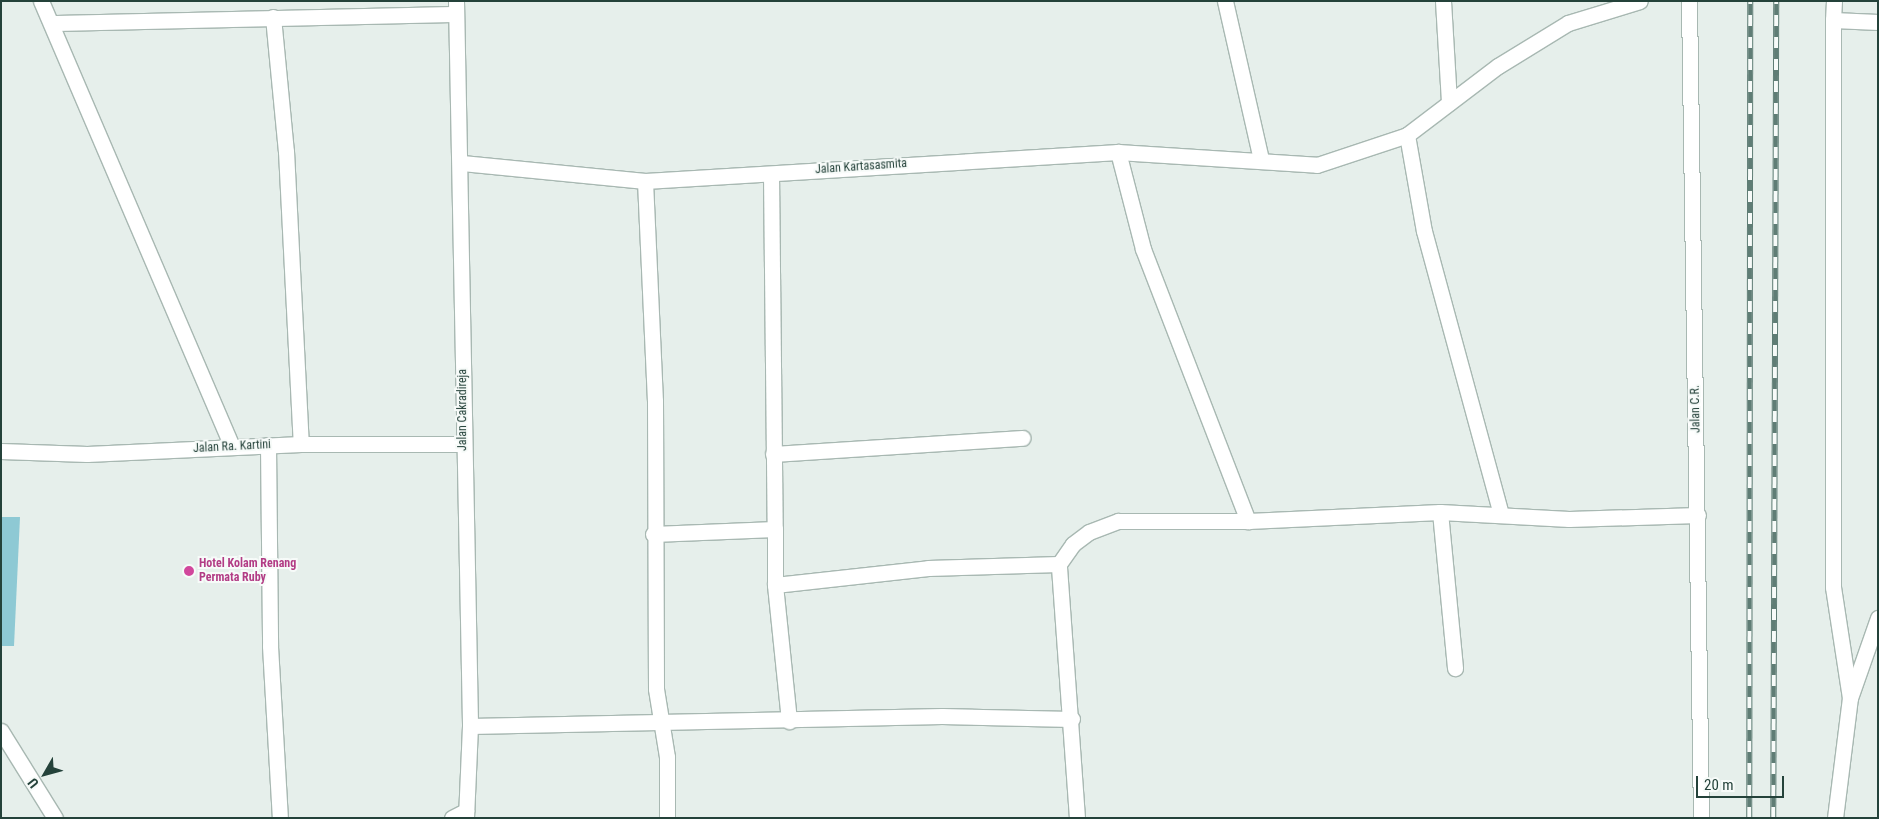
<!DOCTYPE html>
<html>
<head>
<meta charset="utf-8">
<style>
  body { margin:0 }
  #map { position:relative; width:1879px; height:819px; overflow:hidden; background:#e6efeb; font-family:"Roboto Condensed",sans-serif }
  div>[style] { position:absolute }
  .water>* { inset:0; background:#8ec9d4 }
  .roads { filter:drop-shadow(1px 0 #a8b8b2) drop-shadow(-1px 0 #a8b8b2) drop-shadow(0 1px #a8b8b2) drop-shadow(0 -1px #a8b8b2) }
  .street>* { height:15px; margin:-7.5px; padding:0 7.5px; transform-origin:7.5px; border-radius:7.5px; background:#fff }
  .secondary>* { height:15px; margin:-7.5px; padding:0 7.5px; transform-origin:7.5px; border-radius:7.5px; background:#fff }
  .rail>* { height:5.5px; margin-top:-2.75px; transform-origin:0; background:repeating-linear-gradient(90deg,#f7fbf9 0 11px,#5f7d75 0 22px); box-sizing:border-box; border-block:1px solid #5f7d75 }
  .dots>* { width:14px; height:14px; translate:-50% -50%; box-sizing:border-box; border:2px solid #f7fbf9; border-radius:50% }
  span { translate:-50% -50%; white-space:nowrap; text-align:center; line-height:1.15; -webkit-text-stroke:4px #f7fbf9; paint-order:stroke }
  .street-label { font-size:12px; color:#24423a }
  .hotel-label { font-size:12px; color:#b23c85; font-weight:700 }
  .left { translate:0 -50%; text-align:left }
  .frame { position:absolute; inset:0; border:2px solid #24423a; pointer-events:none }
  .north { position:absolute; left:20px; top:749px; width:50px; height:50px; -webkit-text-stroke:4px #f7fbf9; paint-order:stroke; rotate:232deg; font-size:14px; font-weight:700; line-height:20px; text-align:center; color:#24423a }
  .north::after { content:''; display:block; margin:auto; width:18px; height:22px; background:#24423a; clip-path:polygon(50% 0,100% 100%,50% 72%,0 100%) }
  .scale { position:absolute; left:1696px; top:776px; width:88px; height:22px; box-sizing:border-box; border:2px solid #24423a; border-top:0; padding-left:6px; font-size:15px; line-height:18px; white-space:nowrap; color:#24423a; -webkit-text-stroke:4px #f7fbf9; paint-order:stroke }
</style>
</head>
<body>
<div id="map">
  <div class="water">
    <div style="clip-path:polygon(1px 517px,20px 517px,14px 646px,1px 646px)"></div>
  </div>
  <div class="roads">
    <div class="street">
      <div style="left:41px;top:1px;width:484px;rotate:66.8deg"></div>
      <div style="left:456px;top:1px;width:725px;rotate:88.89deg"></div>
      <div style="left:470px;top:726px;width:92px;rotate:92.5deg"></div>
      <div style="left:1225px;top:1px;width:163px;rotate:77.2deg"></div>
      <div style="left:1443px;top:1px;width:102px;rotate:86.6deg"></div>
      <div style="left:1834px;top:1px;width:19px;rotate:93deg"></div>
      <div style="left:1833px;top:20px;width:45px;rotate:2.5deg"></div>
      <div style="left:273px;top:17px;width:135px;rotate:84.5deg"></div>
      <div style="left:286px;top:151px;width:293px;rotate:87.1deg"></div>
      <div style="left:1833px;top:20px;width:567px;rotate:90deg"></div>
      <div style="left:1833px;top:587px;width:112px;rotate:81.3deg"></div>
      <div style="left:52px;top:23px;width:404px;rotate:-1.3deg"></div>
      <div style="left:1407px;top:135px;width:97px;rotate:80deg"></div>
      <div style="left:1424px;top:231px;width:293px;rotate:74.8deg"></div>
      <div style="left:1118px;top:152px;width:100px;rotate:75.5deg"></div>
      <div style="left:1143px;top:249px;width:292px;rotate:68.9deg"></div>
      <div style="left:462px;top:163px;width:184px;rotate:5.6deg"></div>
      <div style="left:645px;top:181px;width:474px;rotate:-3.5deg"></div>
      <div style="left:1118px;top:152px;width:199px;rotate:3.7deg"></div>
      <div style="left:1317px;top:165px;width:95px;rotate:-18.4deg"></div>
      <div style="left:1407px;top:135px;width:114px;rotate:-37.2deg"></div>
      <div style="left:1498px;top:66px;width:82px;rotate:-31.6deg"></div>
      <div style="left:1568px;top:23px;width:75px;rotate:-17deg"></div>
      <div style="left:771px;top:174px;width:355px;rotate:89.4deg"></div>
      <div style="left:645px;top:181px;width:220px;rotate:87.4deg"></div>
      <div style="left:655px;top:401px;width:288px;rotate:89.8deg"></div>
      <div style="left:656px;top:689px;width:69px;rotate:80.8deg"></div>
      <div style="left:667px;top:757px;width:61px;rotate:90deg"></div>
      <div style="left:268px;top:445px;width:201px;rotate:89.4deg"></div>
      <div style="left:270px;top:646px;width:172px;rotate:86.7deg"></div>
      <div style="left:1px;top:451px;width:86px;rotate:2deg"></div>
      <div style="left:87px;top:454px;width:214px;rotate:-2.7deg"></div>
      <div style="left:301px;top:444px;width:162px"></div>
      <div style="left:773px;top:454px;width:250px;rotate:-3.7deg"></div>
      <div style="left:1440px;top:512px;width:157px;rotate:84.5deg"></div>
      <div style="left:653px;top:534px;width:122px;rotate:-2.3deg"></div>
      <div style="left:775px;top:529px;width:56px;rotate:90deg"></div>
      <div style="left:775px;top:585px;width:137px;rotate:84.1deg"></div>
      <div style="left:775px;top:585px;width:154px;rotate:-6.3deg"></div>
      <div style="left:928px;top:568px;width:131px;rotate:-1.7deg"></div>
      <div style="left:470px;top:726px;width:472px;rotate:-1.2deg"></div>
      <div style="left:942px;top:716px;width:130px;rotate:1.3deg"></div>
      <div style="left:1px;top:731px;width:102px;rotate:58.2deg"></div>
      <div style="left:452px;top:818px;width:16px;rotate:-27deg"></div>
      <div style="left:1077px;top:818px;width:255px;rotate:-94.1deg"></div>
      <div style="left:1059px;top:564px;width:24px;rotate:-55deg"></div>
      <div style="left:1073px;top:544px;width:20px;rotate:-37deg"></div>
      <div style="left:1089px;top:532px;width:31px;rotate:-21deg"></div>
      <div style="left:1118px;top:521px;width:130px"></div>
      <div style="left:1248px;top:521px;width:192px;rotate:-2.7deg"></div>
      <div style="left:1440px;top:512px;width:129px;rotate:3.1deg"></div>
      <div style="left:1569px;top:519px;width:129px;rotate:-1.8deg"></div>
      <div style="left:1835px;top:818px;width:121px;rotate:-82.9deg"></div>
      <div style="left:1850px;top:698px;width:85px;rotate:-70.7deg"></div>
    </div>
    <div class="secondary">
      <div style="left:1689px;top:1px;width:817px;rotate:89.16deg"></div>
    </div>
  </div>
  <div class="rail">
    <div style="left:1749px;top:818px;width:817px;rotate:-89.93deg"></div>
    <div style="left:1773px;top:818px;width:817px;rotate:-89.79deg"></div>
  </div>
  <div class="dots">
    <div style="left:189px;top:571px;background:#d1479c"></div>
  </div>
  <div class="street-label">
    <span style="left:861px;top:167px;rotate:-4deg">Jalan Kartasasmita</span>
    <span style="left:1696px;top:409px;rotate:-91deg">Jalan C.R.</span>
    <span style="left:463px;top:410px;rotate:-90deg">Jalan Cakradireja</span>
    <span style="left:232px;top:447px;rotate:-3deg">Jalan Ra. Kartini</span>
  </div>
  <div class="hotel-label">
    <span class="left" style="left:199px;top:571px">Hotel Kolam Renang<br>Permata Ruby</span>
  </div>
  <div class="frame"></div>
  <div class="north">U</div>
  <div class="scale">20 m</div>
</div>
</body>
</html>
